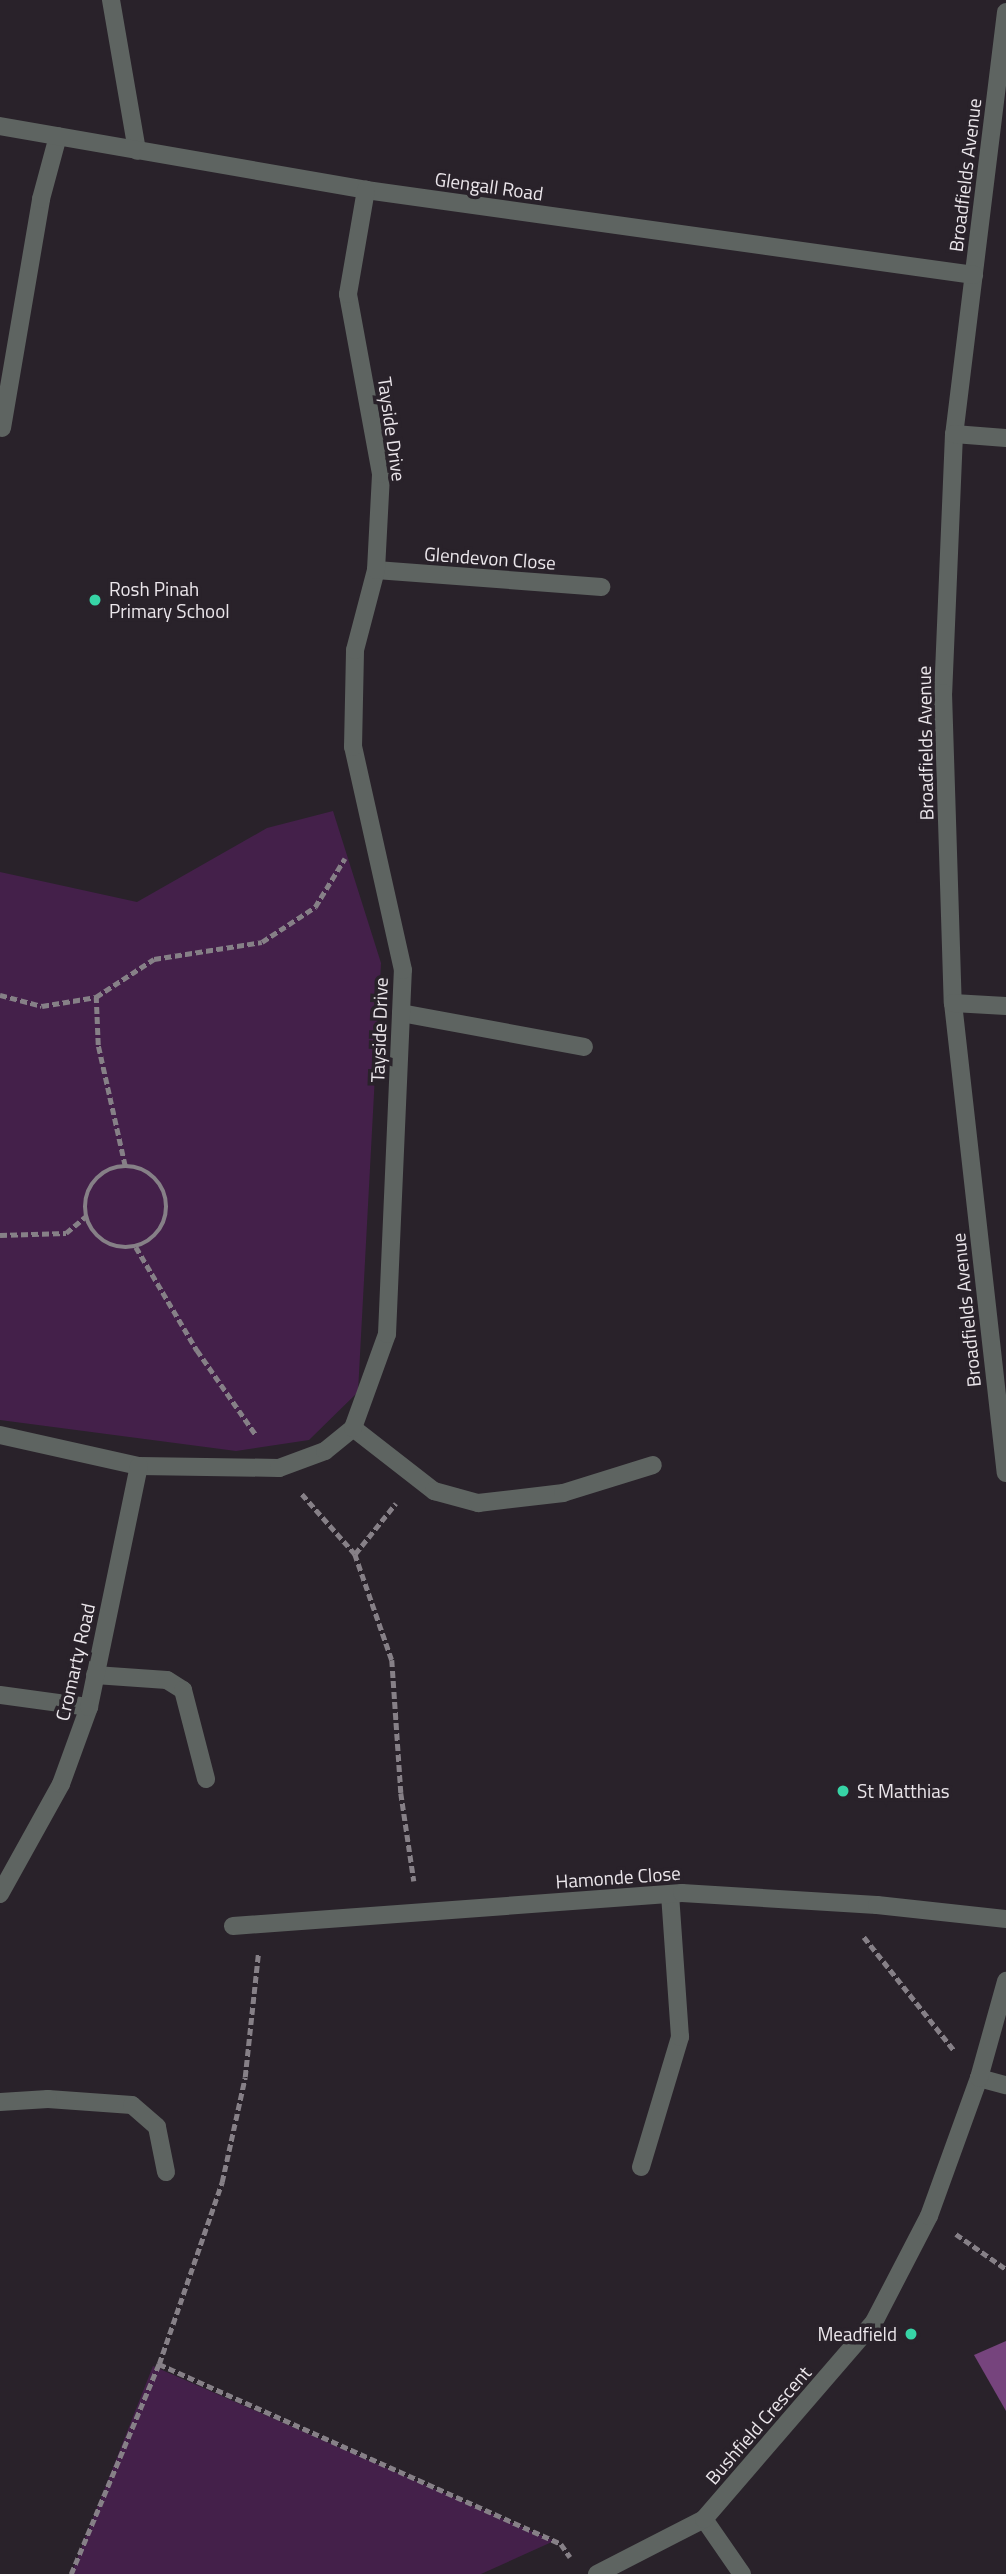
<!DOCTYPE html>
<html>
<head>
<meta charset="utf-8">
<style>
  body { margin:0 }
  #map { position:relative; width:1006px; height:2574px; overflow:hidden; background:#29222a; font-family:"Titillium Web",sans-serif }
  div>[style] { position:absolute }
  .green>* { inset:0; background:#44204a }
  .forest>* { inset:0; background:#76447d }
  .path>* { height:4.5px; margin-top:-2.25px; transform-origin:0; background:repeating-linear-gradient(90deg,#868087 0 7px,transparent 0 10.5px) }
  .path>.ring { margin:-2.25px; padding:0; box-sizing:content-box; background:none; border:4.5px solid #868087; border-radius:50% }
  .lane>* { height:18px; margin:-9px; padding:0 9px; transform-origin:9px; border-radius:9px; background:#5e6461 }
  .street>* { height:18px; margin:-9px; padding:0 9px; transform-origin:9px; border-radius:9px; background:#5e6461 }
  .dots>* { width:19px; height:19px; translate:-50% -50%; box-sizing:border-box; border:4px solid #29222a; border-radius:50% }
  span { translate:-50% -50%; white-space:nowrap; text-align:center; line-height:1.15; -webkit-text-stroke:7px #29222a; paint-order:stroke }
  .street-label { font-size:19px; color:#ebe6eb }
  .poi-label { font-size:19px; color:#ebe6eb }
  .left { translate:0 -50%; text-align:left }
  .right { translate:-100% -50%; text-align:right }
</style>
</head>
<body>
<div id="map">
  <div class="green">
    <div style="clip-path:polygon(333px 811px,381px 963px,358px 1392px,309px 1440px,236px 1451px,0 1420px,0 872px,137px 902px,267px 828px)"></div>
    <div style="clip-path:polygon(153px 2366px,554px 2541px,481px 2574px,71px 2574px)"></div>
  </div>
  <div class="forest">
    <div style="clip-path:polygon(1006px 2341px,1006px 2411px,974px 2355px)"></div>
  </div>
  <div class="path">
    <div style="left:0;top:995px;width:43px;rotate:14.7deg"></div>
    <div style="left:42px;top:1006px;width:55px;rotate:-9.5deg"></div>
    <div style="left:125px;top:1166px;width:124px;rotate:-102.6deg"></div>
    <div style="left:98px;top:1045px;width:48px;rotate:-92.4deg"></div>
    <div style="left:96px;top:997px;width:69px;rotate:-33.2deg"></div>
    <div style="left:154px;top:959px;width:109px;rotate:-8.9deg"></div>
    <div style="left:262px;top:942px;width:64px;rotate:-33.4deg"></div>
    <div style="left:315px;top:907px;width:57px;rotate:-58.5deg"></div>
    <div class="ring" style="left:85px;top:1166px;width:77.5px;height:77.5px"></div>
    <div style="left:0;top:1235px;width:66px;rotate:-1.7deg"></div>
    <div style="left:66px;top:1233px;width:26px;rotate:-40deg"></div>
    <div style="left:136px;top:1247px;width:120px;rotate:59.4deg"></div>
    <div style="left:197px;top:1350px;width:103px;rotate:55.2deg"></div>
    <div style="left:302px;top:1494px;width:80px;rotate:48.5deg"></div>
    <div style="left:355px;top:1554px;width:112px;rotate:70.8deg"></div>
    <div style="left:392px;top:1660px;width:133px;rotate:86.1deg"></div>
    <div style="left:401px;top:1793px;width:89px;rotate:81.6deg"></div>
    <div style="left:355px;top:1554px;width:65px;rotate:-51.2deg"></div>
    <div style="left:864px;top:1937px;width:144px;rotate:51.5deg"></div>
    <div style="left:956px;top:2234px;width:61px;rotate:35deg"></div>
    <div style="left:159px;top:2364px;width:193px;rotate:-70.9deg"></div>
    <div style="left:222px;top:2182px;width:107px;rotate:-77.6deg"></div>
    <div style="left:245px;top:2077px;width:123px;rotate:-83.9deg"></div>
    <div style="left:71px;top:2574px;width:228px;rotate:-67.3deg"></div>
    <div style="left:159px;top:2364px;width:440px;rotate:24.1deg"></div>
    <div style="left:561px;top:2544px;width:16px;rotate:55deg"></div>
  </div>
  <div class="lane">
    <div style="left:2px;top:428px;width:232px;rotate:-80.3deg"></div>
    <div style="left:41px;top:199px;width:65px;rotate:-74.9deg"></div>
    <div style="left:401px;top:1013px;width:186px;rotate:10.5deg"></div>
    <div style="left:353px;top:1428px;width:103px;rotate:37.9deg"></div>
    <div style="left:434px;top:1491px;width:46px;rotate:15.3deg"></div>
    <div style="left:478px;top:1503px;width:86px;rotate:-6.7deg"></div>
    <div style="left:563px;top:1493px;width:94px;rotate:-17.3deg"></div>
    <div style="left:95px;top:1675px;width:72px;rotate:4deg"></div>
    <div style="left:167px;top:1680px;width:19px;rotate:32deg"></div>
    <div style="left:183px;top:1690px;width:92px;rotate:75.5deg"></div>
    <div style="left:0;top:1695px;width:90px;rotate:7.7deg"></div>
    <div style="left:979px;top:2078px;width:28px;rotate:15deg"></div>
    <div style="left:48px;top:2099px;width:84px;rotate:4.1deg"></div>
    <div style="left:132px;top:2105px;width:33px;rotate:41deg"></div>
    <div style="left:157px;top:2127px;width:46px;rotate:78.7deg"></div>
    <div style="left:641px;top:2167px;width:136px;rotate:-73.3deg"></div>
    <div style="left:680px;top:2037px;width:143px;rotate:-94deg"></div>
  </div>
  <div class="street">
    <div style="left:111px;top:0;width:153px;rotate:80.2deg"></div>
    <div style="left:1006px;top:12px;width:425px;rotate:97deg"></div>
    <div style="left:954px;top:434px;width:259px;rotate:92.4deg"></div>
    <div style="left:943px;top:693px;width:310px;rotate:88.2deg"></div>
    <div style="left:953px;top:1003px;width:473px;rotate:83.6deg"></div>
    <div style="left:0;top:126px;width:372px;rotate:9.9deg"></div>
    <div style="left:366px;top:190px;width:614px;rotate:7.96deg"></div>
    <div style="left:954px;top:434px;width:52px;rotate:4.4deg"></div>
    <div style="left:376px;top:570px;width:226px;rotate:4.3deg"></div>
    <div style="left:953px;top:1003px;width:53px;rotate:3.2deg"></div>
    <div style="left:0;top:1435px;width:142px;rotate:12.6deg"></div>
    <div style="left:139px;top:1466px;width:140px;rotate:0.8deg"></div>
    <div style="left:279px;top:1468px;width:49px;rotate:-20.3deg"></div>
    <div style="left:325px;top:1451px;width:36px;rotate:-39deg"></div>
    <div style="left:353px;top:1428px;width:100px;rotate:-70.1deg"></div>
    <div style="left:387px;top:1334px;width:364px;rotate:-87.5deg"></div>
    <div style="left:403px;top:970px;width:229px;rotate:-102.6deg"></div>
    <div style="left:353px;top:747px;width:97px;rotate:-88.8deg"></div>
    <div style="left:355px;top:650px;width:83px;rotate:-75.3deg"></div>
    <div style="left:376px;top:570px;width:96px;rotate:-87deg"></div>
    <div style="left:381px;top:474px;width:183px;rotate:-100.4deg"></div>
    <div style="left:348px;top:294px;width:106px;rotate:-80.2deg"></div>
    <div style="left:0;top:1894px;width:126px;rotate:-61deg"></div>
    <div style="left:61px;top:1784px;width:82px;rotate:-70deg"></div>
    <div style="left:89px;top:1707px;width:246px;rotate:-78.3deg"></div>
    <div style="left:233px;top:1926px;width:450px;rotate:-4.2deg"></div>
    <div style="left:682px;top:1893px;width:195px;rotate:3.5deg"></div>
    <div style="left:877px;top:1905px;width:130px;rotate:6.2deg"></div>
    <div style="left:0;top:2102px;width:48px;rotate:-3.6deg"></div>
    <div style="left:704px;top:2519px;width:67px;rotate:55.4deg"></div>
    <div style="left:597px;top:2574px;width:120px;rotate:-27.2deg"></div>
    <div style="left:704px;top:2519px;width:260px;rotate:-49.2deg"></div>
    <div style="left:874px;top:2322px;width:119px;rotate:-62.6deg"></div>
    <div style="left:929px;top:2216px;width:147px;rotate:-70.1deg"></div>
    <div style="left:979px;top:2078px;width:101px;rotate:-74.4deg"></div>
  </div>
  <div class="dots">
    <div style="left:95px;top:600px;background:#37d4a6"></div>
    <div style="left:843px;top:1791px;background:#37d4a6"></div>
    <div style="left:911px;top:2334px;background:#37d4a6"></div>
  </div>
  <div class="street-label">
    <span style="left:965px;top:175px;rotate:-83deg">Broadfields Avenue</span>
    <span style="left:489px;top:186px;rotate:8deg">Glengall Road</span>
    <span style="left:392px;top:429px;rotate:82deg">Tayside Drive</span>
    <span style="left:490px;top:558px;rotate:4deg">Glendevon Close</span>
    <span style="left:925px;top:743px;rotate:-91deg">Broadfields Avenue</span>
    <span style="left:379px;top:1030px;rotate:-88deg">Tayside Drive</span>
    <span style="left:966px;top:1310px;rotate:-96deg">Broadfields Avenue</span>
    <span style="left:75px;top:1662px;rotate:-77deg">Cromarty Road</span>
    <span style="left:618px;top:1877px;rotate:-4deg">Hamonde Close</span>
    <span style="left:758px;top:2425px;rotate:-49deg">Bushfield Crescent</span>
  </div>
  <div class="poi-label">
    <span class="left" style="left:109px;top:600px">Rosh Pinah<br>Primary School</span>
    <span class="left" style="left:857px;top:1791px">St Matthias</span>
    <span class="right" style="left:897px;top:2334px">Meadfield</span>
  </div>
</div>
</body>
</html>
